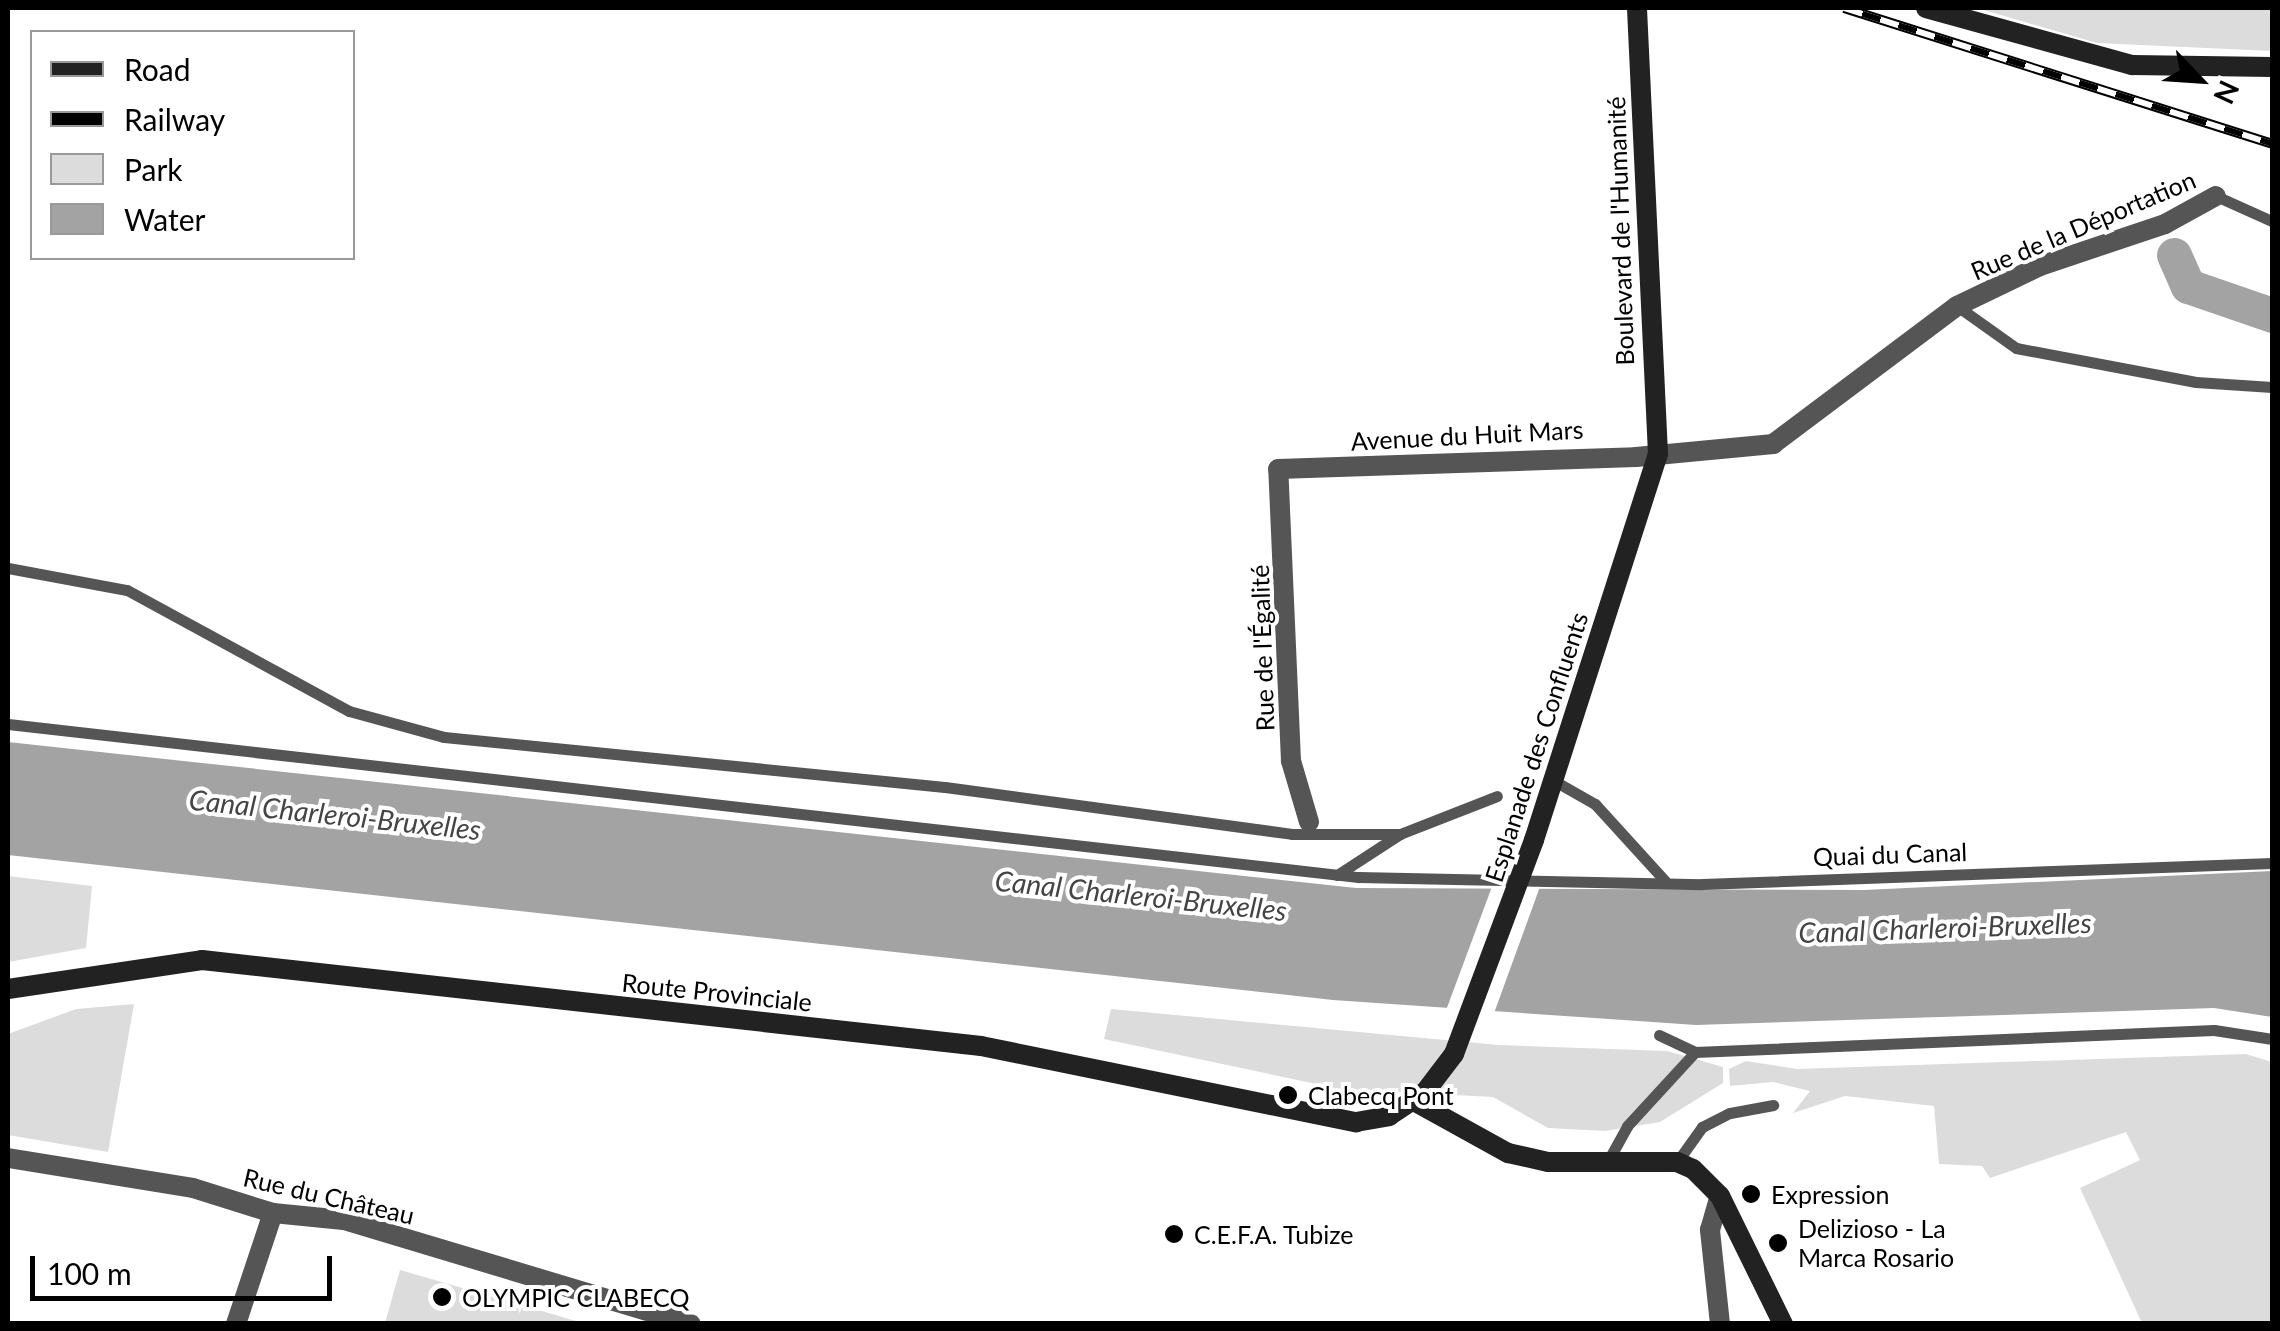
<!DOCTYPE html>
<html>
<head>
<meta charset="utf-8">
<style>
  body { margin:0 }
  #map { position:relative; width:2280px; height:1331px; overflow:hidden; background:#fff; font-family:Lato,sans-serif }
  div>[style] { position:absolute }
  .green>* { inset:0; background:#dcdcdc }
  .water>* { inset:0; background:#a3a3a3 }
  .pier>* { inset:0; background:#fff }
  .river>* { height:35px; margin:-17.5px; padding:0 17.5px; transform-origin:17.5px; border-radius:17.5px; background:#a3a3a3 }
  .lane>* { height:11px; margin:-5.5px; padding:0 5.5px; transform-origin:5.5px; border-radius:5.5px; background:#555 }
  .street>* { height:20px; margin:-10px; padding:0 10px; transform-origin:10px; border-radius:10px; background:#555 }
  .secondary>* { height:20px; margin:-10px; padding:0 10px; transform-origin:10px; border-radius:10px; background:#222 }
  .rail>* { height:10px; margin-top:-5px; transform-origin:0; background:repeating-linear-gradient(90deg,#fff 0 19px,#000 0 38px); box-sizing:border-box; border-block:2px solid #000 }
  .secondary-bridge>* { height:20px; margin:-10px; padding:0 10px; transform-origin:10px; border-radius:10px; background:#222 }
  .dots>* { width:28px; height:28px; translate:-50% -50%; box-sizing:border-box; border:5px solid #fff; border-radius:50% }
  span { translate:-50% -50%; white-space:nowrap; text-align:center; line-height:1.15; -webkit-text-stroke:8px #fff; paint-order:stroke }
  .street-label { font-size:25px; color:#000 }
  .poi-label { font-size:25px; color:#000 }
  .left { translate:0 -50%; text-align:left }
  .water-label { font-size:28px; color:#444; font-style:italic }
  .frame { position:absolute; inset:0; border:10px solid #000; pointer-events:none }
  .legend { position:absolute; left:30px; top:30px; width:325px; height:230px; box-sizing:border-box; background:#fff; border:2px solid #999; margin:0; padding:12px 18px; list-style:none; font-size:30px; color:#000 }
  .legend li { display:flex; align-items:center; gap:20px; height:50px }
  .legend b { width:50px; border:2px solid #999 }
  .north { position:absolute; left:2150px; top:30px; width:100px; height:100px; -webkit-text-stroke:8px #fff; paint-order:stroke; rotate:115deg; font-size:28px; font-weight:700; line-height:40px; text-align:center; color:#000 }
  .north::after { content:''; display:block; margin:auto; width:35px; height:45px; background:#000; clip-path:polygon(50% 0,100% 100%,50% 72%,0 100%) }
  .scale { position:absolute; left:30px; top:1256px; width:302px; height:45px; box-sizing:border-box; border:5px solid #000; border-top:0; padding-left:12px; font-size:30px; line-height:35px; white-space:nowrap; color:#000; -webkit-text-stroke:8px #fff; paint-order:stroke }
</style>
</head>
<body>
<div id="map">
  <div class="green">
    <div style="clip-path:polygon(1977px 8px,2272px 8px,2272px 51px,2097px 43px)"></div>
    <div style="clip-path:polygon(8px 876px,92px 886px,86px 948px,8px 962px)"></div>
    <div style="clip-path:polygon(134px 1004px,108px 1152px,8px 1135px,8px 1034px,76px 1009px)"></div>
    <div style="clip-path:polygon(1111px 1009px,1499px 1045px,1667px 1051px,1723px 1067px,1723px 1083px,1660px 1122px,1605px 1131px,1548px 1128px,1493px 1097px,1340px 1089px,1104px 1039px)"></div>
    <div style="clip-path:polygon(2246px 1054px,2272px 1062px,2272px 1323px,2142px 1323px,2080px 1188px,2140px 1160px,2126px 1132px,1990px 1178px,1982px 1166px,1939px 1164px,1934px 1106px,1845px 1096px,1793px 1113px,1810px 1091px,1773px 1082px,1730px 1086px,1729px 1069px,1746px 1061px,1797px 1069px)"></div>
    <div style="clip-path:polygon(400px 1270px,583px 1323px,385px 1323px)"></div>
  </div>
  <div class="water">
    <div style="clip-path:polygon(8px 742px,1356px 888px,1864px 890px,2272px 871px,2272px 1017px,2214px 1008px,1696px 1025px,1333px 1000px,8px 855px)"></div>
  </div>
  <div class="pier">
    <div style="clip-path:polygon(1493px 884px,1541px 884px,1493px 1016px,1445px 1013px)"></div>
  </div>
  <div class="river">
    <div style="left:2174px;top:255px;width:34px;rotate:66deg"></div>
    <div style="left:2188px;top:286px;width:89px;rotate:19deg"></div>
  </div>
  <div class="lane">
    <div style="left:2216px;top:196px;width:61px;rotate:24.1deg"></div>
    <div style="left:1957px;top:306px;width:72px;rotate:35.4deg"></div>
    <div style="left:2016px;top:348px;width:183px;rotate:10.7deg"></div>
    <div style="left:2196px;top:382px;width:76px;rotate:3.8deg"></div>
    <div style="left:8px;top:568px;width:121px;rotate:10.5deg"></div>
    <div style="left:127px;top:590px;width:253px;rotate:28.6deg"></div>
    <div style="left:349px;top:711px;width:98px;rotate:15.3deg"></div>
    <div style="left:444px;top:737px;width:503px;rotate:5.7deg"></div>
    <div style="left:945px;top:787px;width:350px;rotate:7.7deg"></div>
    <div style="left:1292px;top:834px;width:108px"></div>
    <div style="left:8px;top:724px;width:1359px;rotate:6.47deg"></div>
    <div style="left:1358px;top:877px;width:344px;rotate:1.2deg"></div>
    <div style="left:1702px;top:884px;width:570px;rotate:-2.11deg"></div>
    <div style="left:1551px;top:779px;width:51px;rotate:29.6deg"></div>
    <div style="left:1595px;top:804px;width:104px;rotate:47.7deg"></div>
    <div style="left:1337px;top:875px;width:75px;rotate:-33.1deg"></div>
    <div style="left:1400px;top:834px;width:104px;rotate:-21.4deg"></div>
    <div style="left:1659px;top:1035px;width:40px;rotate:25deg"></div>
    <div style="left:1695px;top:1052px;width:519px;rotate:-2.43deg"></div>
    <div style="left:2214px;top:1030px;width:59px;rotate:8.8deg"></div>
    <div style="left:1609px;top:1159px;width:38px;rotate:-61deg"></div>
    <div style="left:1627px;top:1126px;width:100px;rotate:-47.4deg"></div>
    <div style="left:1677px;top:1162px;width:43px;rotate:-54.5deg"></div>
    <div style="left:1702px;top:1127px;width:31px;rotate:-27deg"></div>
    <div style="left:1730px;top:1113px;width:44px;rotate:-10.5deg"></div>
  </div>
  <div class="street">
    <div style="left:1309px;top:822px;width:64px;rotate:-106.4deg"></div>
    <div style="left:1291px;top:761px;width:292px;rotate:-92.5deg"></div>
    <div style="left:1278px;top:469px;width:358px;rotate:-1.9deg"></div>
    <div style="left:1636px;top:457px;width:138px;rotate:-5.4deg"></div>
    <div style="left:1773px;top:444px;width:230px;rotate:-36.9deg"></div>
    <div style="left:1957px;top:306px;width:92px;rotate:-25.7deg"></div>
    <div style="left:2040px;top:266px;width:132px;rotate:-18.6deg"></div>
    <div style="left:2165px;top:224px;width:58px;rotate:-28.8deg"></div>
    <div style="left:8px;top:1158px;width:187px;rotate:9.2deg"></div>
    <div style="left:193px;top:1188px;width:84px;rotate:17.4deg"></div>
    <div style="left:273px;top:1213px;width:71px;rotate:5.6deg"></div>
    <div style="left:344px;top:1220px;width:362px;rotate:16.7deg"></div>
    <div style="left:236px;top:1324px;width:117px;rotate:-71.6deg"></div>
    <div style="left:1720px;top:1324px;width:95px;rotate:-96.1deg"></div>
    <div style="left:1710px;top:1230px;width:35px;rotate:-74deg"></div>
  </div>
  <div class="secondary">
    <div style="left:1926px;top:8px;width:214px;rotate:15.5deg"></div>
    <div style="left:2132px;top:65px;width:140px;rotate:0.8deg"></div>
    <div style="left:1534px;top:840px;width:405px;rotate:-72.2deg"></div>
    <div style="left:1658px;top:454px;width:446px;rotate:-92.7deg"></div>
    <div style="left:8px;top:989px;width:196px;rotate:-8.5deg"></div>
    <div style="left:202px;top:960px;width:784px;rotate:6.3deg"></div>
    <div style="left:981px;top:1046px;width:383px;rotate:11.5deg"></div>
    <div style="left:1356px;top:1122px;width:34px;rotate:-10deg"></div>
    <div style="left:1389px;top:1116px;width:43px;rotate:-33.7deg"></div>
    <div style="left:1425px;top:1092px;width:48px;rotate:-52.7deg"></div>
    <div style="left:1412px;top:1100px;width:110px;rotate:28.9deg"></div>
    <div style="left:1508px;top:1153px;width:41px;rotate:12.7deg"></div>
    <div style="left:1548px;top:1162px;width:129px"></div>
    <div style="left:1677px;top:1162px;width:17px;rotate:24deg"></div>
    <div style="left:1693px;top:1169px;width:38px;rotate:45deg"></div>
    <div style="left:1720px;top:1196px;width:143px;rotate:63.8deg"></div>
  </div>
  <div class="rail">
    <div style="left:1844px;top:8px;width:449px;rotate:17.6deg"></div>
  </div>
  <div class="secondary-bridge">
    <div style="left:1454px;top:1054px;width:228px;rotate:-69.5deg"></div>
  </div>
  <div class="dots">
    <div style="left:1288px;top:1095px;background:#000"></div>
    <div style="left:1751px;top:1194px;background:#000"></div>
    <div style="left:1174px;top:1234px;background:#000"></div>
    <div style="left:1778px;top:1243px;background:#000"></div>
    <div style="left:442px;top:1297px;background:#000"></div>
  </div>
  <div class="street-label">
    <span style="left:2083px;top:225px;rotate:-23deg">Rue de la Déportation</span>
    <span style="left:1620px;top:231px;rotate:-92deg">Boulevard de l'Humanité</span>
    <span style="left:1467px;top:435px;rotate:-3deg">Avenue du Huit Mars</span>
    <span style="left:1262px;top:648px;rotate:-92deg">Rue de l'Égalité</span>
    <span style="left:1536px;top:747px;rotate:-72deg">Esplanade des Confluents</span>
    <span style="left:1890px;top:854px;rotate:-2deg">Quai du Canal</span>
    <span style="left:717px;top:992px;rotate:6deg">Route Provinciale</span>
    <span style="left:329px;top:1196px;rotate:13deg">Rue du Château</span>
  </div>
  <div class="poi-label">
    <span class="left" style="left:1308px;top:1095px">Clabecq Pont</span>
    <span class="left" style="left:1771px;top:1194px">Expression</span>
    <span class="left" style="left:1798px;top:1243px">Delizioso - La<br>Marca Rosario</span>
    <span class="left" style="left:1194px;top:1234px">C.E.F.A. Tubize</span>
    <span class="left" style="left:462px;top:1297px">OLYMPIC CLABECQ</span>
  </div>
  <div class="water-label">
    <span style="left:335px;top:814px;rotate:6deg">Canal Charleroi-Bruxelles</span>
    <span style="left:1141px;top:895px;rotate:6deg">Canal Charleroi-Bruxelles</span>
    <span style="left:1945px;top:927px;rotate:-2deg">Canal Charleroi-Bruxelles</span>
  </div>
  <div class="frame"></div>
  <ul class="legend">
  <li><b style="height:12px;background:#222"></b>Road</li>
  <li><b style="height:12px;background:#000"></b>Railway</li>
  <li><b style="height:28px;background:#dcdcdc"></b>Park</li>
  <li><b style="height:28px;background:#a3a3a3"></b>Water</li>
  </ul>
  <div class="north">N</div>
  <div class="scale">100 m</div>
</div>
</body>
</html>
